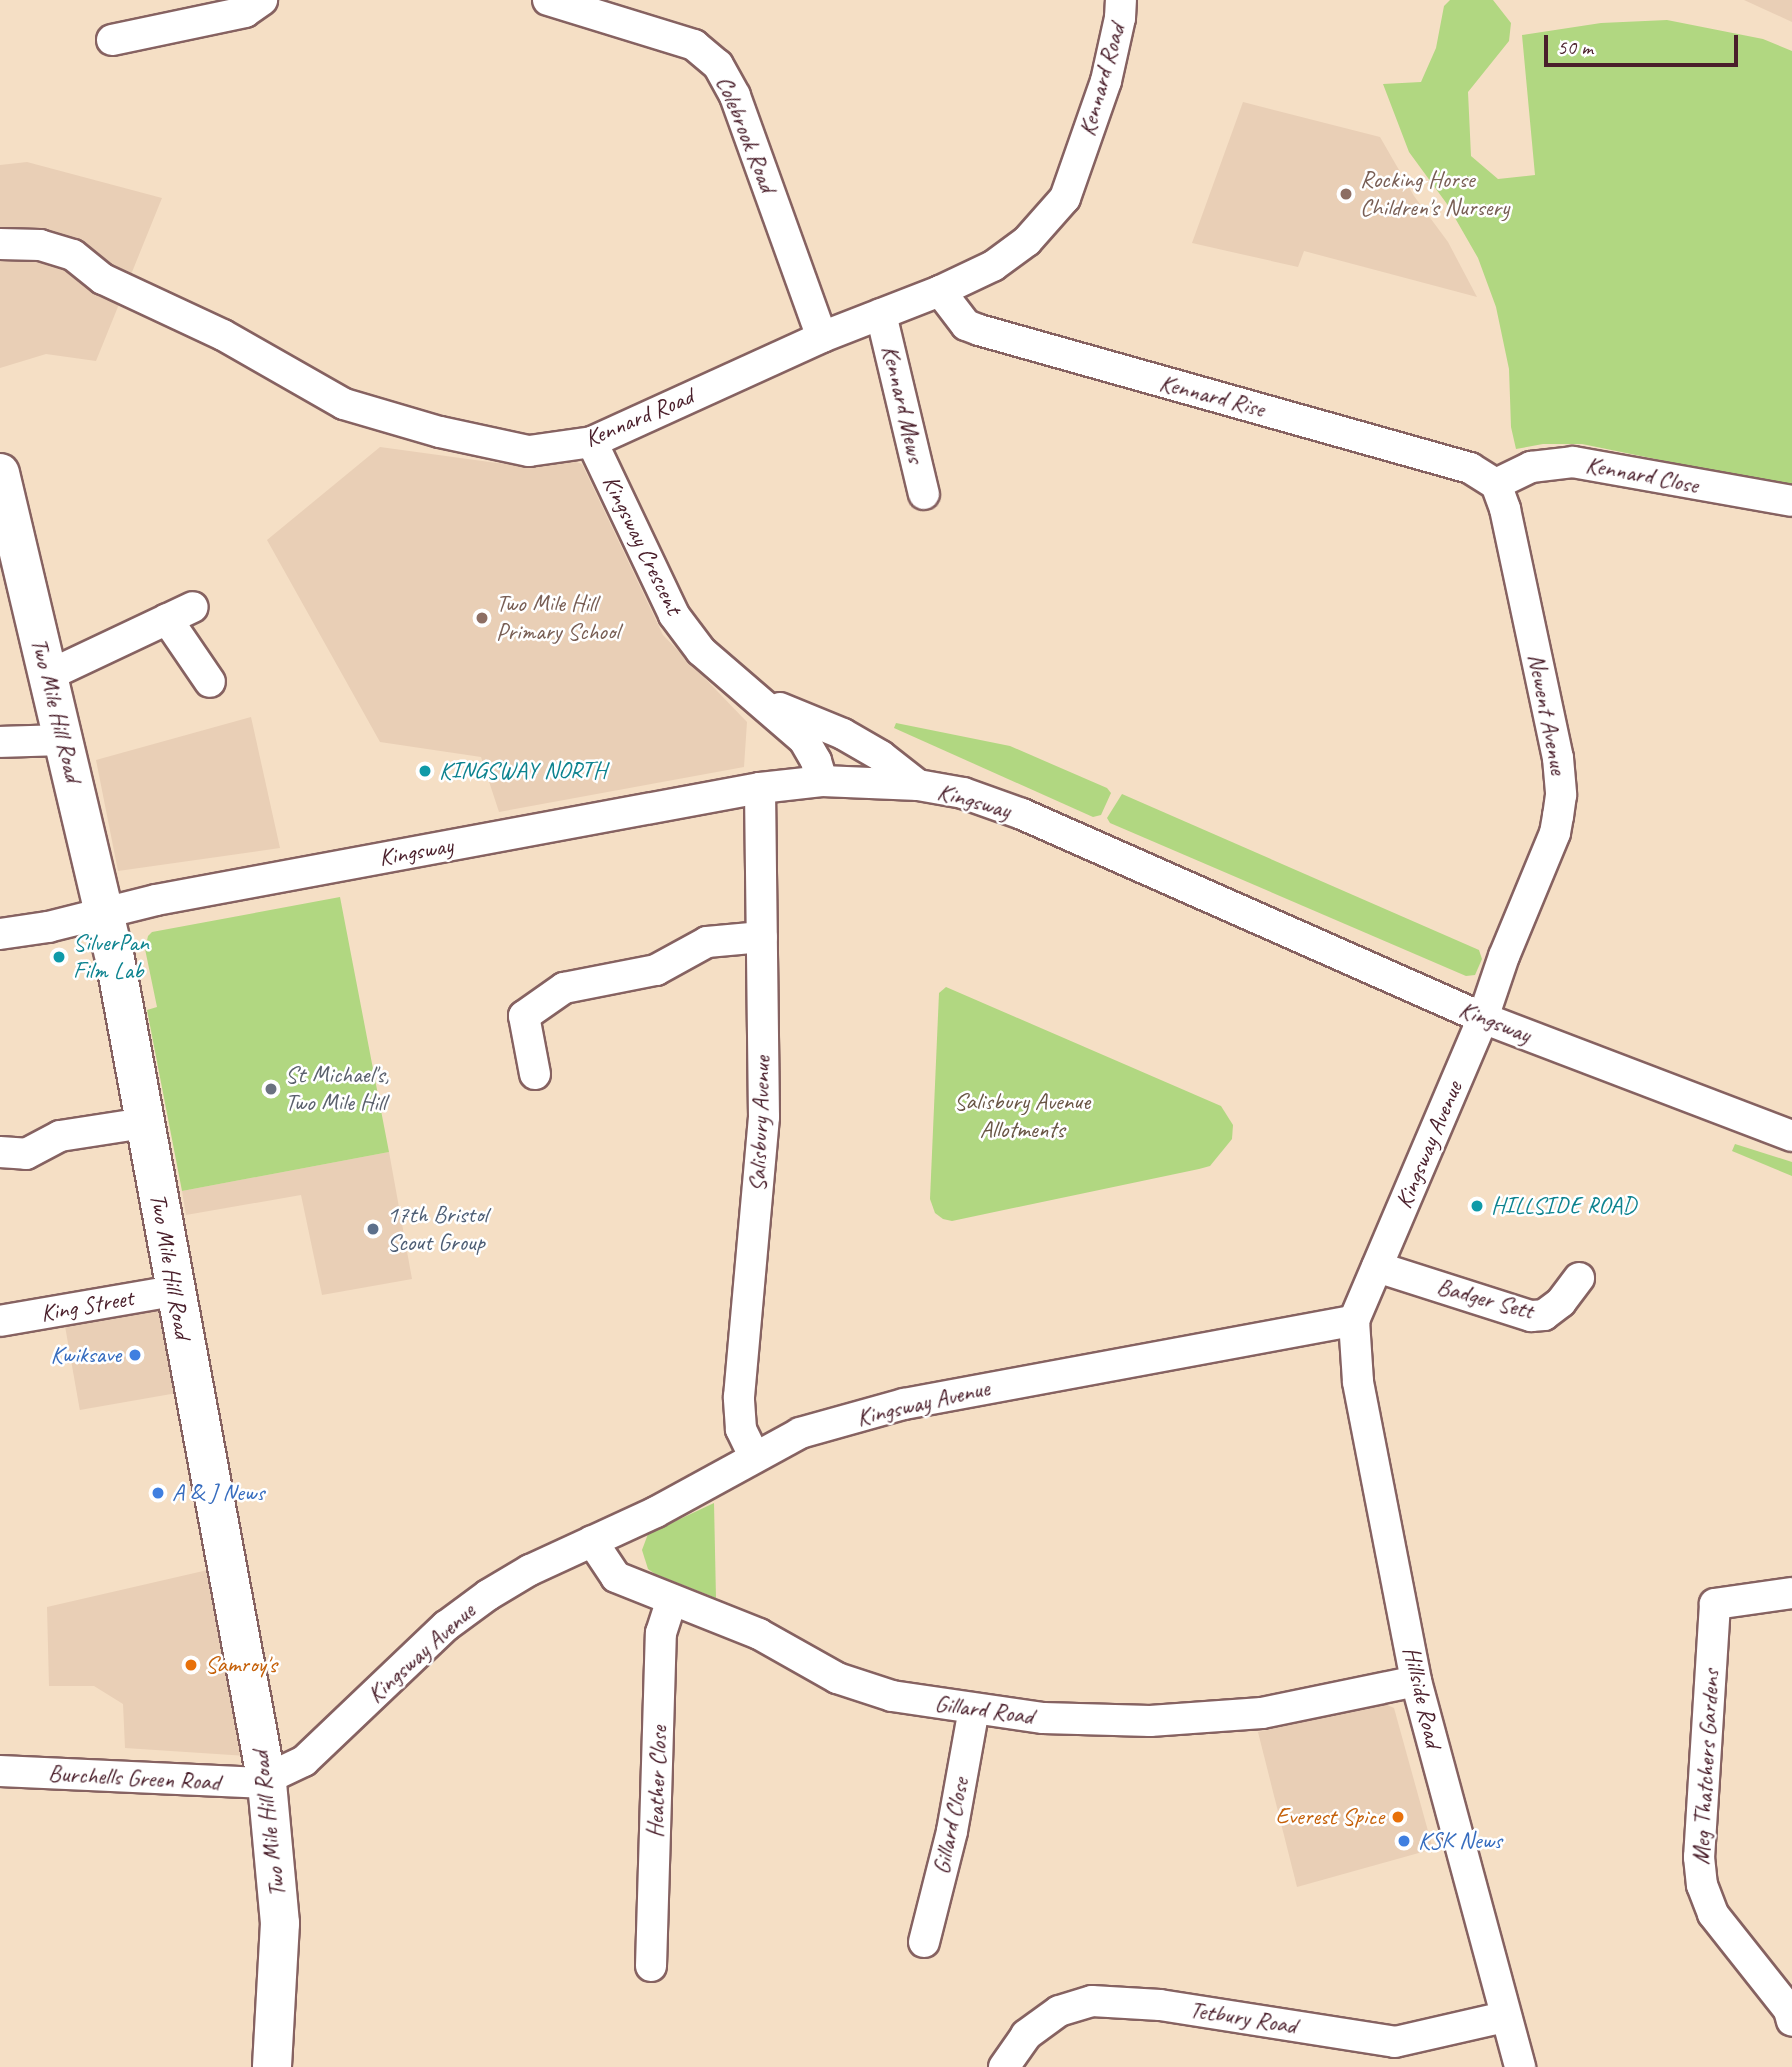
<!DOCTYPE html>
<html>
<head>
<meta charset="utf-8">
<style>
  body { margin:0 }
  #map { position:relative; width:1792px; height:2067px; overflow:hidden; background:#f5dfc5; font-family:Caveat,sans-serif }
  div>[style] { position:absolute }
  .built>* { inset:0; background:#e9cfb6; transform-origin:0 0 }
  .green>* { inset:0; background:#b1d781 }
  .roads { filter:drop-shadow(2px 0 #866261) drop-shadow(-2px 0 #866261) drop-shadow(0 2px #866261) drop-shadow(0 -2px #866261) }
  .minor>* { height:30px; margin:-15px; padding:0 15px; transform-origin:15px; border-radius:15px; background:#fff }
  .major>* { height:38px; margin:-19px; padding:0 19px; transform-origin:19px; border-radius:19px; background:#fff }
  .dots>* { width:19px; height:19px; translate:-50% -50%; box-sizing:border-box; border:4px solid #fff; border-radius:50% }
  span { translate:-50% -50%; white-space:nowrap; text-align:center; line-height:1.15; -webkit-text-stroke:5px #fff; paint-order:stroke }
  .street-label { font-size:24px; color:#4a1f2b }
  .education-label { font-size:24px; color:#785e54 }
  .left { translate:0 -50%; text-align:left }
  .culture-label { font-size:24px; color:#0d838f }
  .worship-label { font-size:24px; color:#5b616d }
  .park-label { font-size:24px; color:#695645 }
  .service-label { font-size:24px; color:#4e5e75 }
  .shop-label { font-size:24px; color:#366cbe }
  .right { translate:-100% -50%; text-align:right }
  .food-label { font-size:24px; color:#c56008 }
  .scale { position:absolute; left:1544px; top:35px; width:194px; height:32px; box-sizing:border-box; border:4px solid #4a1f2b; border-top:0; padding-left:9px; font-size:21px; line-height:24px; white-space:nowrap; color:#4a1f2b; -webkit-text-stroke:5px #fff; paint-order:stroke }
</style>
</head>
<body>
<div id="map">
  <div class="built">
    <div style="clip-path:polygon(1744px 0,1792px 0,1792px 22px)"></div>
    <div style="clip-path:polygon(1243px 102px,1380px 137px,1414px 196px,1448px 242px,1477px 297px,1304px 251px,1298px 267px,1192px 243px)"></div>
    <div style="clip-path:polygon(27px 162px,162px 198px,96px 361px,46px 354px,0 368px,0 165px)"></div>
    <div style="clip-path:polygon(380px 447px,497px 463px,537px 465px,573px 461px,582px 464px,663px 635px,747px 722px,744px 767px,499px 812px,481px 757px,380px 742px,267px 540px)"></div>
    <div style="clip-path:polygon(251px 717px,280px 848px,118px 871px,96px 760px)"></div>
    <div style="clip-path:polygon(389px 1152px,412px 1279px,322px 1295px,301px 1195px,186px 1215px,182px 1191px)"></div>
    <div style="left:163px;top:1306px;width:88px;height:100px;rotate:80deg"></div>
    <div style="clip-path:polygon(212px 1569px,247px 1756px,125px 1748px,123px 1704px,94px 1686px,49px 1686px,47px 1607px)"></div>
    <div style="clip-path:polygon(1385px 1704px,1394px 1708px,1433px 1849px,1297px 1887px,1258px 1732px)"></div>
  </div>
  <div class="green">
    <div style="clip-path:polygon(1450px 0,1493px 0,1511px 23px,1509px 41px,1468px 92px,1471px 156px,1498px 179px,1535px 175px,1522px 35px,1601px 23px,1667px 20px,1763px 39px,1792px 51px,1792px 487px,1582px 444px,1543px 444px,1516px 449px,1511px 427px,1509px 369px,1496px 307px,1478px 258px,1447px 204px,1409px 152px,1383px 84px,1421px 82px,1436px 48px,1444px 6px)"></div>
    <div style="clip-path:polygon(896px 723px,1010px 746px,1107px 788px,1111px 793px,1101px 815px,1093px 817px,894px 728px)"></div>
    <div style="clip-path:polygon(1122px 794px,1479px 950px,1482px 959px,1475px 975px,1466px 976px,1110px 823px,1107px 818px)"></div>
    <div style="clip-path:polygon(340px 897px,389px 1152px,182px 1191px,147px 1010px,157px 1007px,145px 949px,148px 936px,152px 932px)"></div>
    <div style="clip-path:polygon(946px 987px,1221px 1106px,1233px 1125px,1232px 1139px,1210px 1166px,1199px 1169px,952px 1221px,943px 1219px,935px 1213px,930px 1199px,939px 993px)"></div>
    <div style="clip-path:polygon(1735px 1144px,1792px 1162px,1792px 1176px,1732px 1151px)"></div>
    <div style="clip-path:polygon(714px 1503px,716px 1598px,655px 1574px,648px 1569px,642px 1550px,648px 1534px)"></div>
  </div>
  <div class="roads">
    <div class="minor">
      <div style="left:548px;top:0;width:153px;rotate:17.1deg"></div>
      <div style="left:694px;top:45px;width:31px;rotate:40deg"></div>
      <div style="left:718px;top:65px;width:35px;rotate:61deg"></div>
      <div style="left:735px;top:96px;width:256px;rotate:70.2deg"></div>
      <div style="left:112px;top:40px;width:136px;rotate:-11.9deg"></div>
      <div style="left:245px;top:12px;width:21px;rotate:-35deg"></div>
      <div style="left:0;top:244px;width:40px;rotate:1.4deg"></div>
      <div style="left:40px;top:245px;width:34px;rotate:17deg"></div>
      <div style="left:73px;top:255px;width:38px;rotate:39deg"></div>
      <div style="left:103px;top:279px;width:132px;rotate:25deg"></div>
      <div style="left:223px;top:335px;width:139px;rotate:29.7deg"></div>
      <div style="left:344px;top:404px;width:100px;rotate:16.3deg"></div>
      <div style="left:440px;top:432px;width:91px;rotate:12.1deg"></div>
      <div style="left:529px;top:451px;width:64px;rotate:-8.1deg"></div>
      <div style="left:592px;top:442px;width:253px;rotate:-24.5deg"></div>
      <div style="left:822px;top:337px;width:127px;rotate:-21.3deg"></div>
      <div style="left:940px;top:291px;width:59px;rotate:-25.3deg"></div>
      <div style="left:993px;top:266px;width:42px;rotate:-36.3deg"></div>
      <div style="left:1027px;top:241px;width:57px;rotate:-48.5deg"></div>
      <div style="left:1065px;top:198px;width:124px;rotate:-70.7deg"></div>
      <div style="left:1106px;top:81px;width:65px;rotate:-77.5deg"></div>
      <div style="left:1120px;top:18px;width:18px;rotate:-87deg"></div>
      <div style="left:940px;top:291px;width:43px;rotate:52.6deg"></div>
      <div style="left:966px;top:325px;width:14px;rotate:21deg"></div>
      <div style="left:979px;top:330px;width:510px;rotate:15.7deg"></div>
      <div style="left:1470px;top:468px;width:31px;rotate:32deg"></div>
      <div style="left:881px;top:314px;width:185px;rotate:76.6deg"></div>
      <div style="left:592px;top:442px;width:191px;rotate:64.6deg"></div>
      <div style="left:674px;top:615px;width:45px;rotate:53.1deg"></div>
      <div style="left:701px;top:651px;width:136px;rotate:40.8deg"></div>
      <div style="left:804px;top:740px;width:24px;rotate:60deg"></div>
      <div style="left:816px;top:761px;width:21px;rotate:73deg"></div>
      <div style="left:1496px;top:484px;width:27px;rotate:70deg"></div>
      <div style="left:1505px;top:509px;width:255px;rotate:78deg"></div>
      <div style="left:1558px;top:758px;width:37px;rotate:85deg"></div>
      <div style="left:1561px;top:795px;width:21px;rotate:98deg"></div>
      <div style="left:1558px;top:816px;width:17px;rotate:100deg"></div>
      <div style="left:1555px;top:833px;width:133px;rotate:112.5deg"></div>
      <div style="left:1504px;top:956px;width:65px;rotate:108.7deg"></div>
      <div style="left:1483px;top:1018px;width:329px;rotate:113.1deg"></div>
      <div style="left:1354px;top:1321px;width:61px;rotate:86.2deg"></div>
      <div style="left:1358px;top:1382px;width:305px;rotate:79deg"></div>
      <div style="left:1416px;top:1681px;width:400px;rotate:74.9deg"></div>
      <div style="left:1496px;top:484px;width:39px;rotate:-26deg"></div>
      <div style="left:1531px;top:467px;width:42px;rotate:-6.8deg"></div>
      <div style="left:1573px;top:462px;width:222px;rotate:10.1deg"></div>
      <div style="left:167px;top:619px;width:76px;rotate:55.7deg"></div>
      <div style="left:47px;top:676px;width:161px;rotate:-25.3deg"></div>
      <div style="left:780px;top:708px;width:68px;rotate:22.4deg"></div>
      <div style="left:843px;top:734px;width:44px;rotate:30.1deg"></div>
      <div style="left:881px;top:756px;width:47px;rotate:38.1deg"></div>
      <div style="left:0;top:742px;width:64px;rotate:-1.8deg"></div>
      <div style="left:0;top:934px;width:49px;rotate:-8.3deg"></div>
      <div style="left:48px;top:927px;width:111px;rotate:-14deg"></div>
      <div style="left:156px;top:900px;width:614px;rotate:-10.51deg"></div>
      <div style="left:760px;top:788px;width:62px;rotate:-6.4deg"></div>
      <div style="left:822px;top:781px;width:96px;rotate:2.4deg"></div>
      <div style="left:918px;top:785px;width:46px;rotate:10.1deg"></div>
      <div style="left:963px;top:793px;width:63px;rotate:19.6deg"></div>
      <div style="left:1022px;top:814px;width:504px;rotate:23.87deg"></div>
      <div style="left:1483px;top:1018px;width:331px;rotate:20.9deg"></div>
      <div style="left:535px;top:1074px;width:59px;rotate:-100.7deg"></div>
      <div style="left:524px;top:1016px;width:49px;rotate:-35deg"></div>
      <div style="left:564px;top:988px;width:94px;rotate:-11.1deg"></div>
      <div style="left:656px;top:970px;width:58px;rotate:-28.8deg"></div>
      <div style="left:707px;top:942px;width:55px;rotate:-5.2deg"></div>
      <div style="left:0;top:1152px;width:26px;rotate:4deg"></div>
      <div style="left:26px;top:1154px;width:38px;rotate:-28deg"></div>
      <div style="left:60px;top:1136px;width:85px;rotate:-8.8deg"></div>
      <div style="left:1377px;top:1267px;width:162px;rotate:17.7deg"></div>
      <div style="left:1531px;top:1316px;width:13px;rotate:-4deg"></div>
      <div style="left:1544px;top:1315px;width:21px;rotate:-37deg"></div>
      <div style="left:1561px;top:1302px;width:30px;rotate:-53deg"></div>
      <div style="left:0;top:1321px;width:177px;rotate:-9.8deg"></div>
      <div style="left:754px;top:1456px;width:30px;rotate:-116deg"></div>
      <div style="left:741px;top:1429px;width:32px;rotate:-94deg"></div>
      <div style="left:739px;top:1397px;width:281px;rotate:-84.9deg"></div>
      <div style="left:764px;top:1117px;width:329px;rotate:-90.7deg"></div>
      <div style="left:592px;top:1541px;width:43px;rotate:56.3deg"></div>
      <div style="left:616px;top:1577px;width:154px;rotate:21.7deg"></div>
      <div style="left:759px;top:1634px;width:90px;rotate:29.4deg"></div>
      <div style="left:837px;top:1678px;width:58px;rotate:18.1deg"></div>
      <div style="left:892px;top:1696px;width:153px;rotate:8.3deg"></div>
      <div style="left:1043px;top:1718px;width:107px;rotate:1.6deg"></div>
      <div style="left:1150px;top:1721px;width:112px;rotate:-4.1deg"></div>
      <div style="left:1262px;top:1713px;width:157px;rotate:-11.7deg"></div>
      <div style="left:1792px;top:1593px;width:78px;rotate:171.9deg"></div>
      <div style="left:1715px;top:1604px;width:254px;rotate:93.6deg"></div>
      <div style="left:1699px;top:1857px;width:28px;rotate:84deg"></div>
      <div style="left:1702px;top:1885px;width:31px;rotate:69deg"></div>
      <div style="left:1713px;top:1914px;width:122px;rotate:51.6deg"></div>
      <div style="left:1789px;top:2010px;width:11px;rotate:75deg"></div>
      <div style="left:0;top:1771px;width:267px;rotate:2.6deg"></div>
      <div style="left:266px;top:1779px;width:42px;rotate:-25.3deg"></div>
      <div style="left:304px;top:1761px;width:196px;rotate:-43.6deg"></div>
      <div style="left:446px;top:1626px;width:52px;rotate:-36.4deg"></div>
      <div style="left:488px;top:1595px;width:49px;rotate:-30.8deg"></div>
      <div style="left:530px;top:1570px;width:139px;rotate:-24.7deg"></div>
      <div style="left:656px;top:1512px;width:164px;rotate:-28.7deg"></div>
      <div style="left:800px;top:1433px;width:108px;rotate:-15.6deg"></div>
      <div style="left:904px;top:1404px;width:458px;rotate:-10.5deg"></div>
      <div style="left:924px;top:1942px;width:114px;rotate:-75.8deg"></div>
      <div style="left:952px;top:1831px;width:124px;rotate:-79.8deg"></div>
      <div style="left:651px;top:1966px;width:333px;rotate:-88.3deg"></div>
      <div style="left:661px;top:1633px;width:35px;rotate:-72deg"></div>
      <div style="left:1004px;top:2067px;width:39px;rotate:-55deg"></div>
      <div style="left:1026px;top:2035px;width:41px;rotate:-36deg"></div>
      <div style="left:1059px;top:2011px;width:34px;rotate:-17deg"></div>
      <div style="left:1092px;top:2001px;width:68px;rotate:3.4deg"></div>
      <div style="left:1160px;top:2005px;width:238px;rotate:8.9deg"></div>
      <div style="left:1395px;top:2042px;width:112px;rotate:-12.9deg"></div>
    </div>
    <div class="major">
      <div style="left:0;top:473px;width:499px;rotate:76.7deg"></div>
      <div style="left:115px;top:959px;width:838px;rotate:79.55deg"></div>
      <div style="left:267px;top:1783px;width:141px;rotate:84.7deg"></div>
      <div style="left:280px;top:1923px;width:144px;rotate:93.2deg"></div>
    </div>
  </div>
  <div class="dots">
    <div style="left:1346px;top:194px;background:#8d6e63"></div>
    <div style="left:482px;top:618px;background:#8d6e63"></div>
    <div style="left:425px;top:771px;background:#0f9aa8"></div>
    <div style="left:59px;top:957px;background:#0f9aa8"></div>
    <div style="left:271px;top:1089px;background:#6b7280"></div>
    <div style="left:1477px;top:1206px;background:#0f9aa8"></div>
    <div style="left:373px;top:1229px;background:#5c6f8a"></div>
    <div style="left:135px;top:1355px;background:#3f7fe0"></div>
    <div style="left:158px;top:1493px;background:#3f7fe0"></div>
    <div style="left:191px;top:1665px;background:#e8710a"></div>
    <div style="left:1398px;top:1817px;background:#e8710a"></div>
    <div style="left:1404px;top:1841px;background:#3f7fe0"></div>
  </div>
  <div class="street-label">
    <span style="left:1102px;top:80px;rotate:-74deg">Kennard Road</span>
    <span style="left:746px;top:134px;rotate:68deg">Colebrook Road</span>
    <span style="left:1212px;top:396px;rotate:15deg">Kennard Rise</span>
    <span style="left:903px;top:404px;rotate:77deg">Kennard Mews</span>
    <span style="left:639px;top:418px;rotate:-23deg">Kennard Road</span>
    <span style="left:1642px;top:475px;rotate:11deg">Kennard Close</span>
    <span style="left:642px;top:545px;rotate:64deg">Kingsway Crescent</span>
    <span style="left:56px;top:710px;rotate:76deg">Two Mile Hill Road</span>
    <span style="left:1547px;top:714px;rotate:79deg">Newent Avenue</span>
    <span style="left:974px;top:801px;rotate:16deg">Kingsway</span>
    <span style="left:416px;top:852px;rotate:-10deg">Kingsway</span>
    <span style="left:1495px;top:1022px;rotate:22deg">Kingsway</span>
    <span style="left:760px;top:1124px;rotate:-88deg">Salisbury Avenue</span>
    <span style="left:1429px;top:1145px;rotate:-67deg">Kingsway Avenue</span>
    <span style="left:170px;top:1266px;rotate:80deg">Two Mile Hill Road</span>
    <span style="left:1485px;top:1299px;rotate:15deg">Badger Sett</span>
    <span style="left:87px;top:1306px;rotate:-10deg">King Street</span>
    <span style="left:923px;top:1403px;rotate:-13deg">Kingsway Avenue</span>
    <span style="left:421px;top:1653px;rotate:-42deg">Kingsway Avenue</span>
    <span style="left:1422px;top:1697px;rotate:77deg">Hillside Road</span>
    <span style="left:984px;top:1710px;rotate:8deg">Gillard Road</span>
    <span style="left:1706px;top:1767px;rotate:-87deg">Meg Thatchers Gardens</span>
    <span style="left:134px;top:1778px;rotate:3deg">Burchells Green Road</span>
    <span style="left:657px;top:1782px;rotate:-88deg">Heather Close</span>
    <span style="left:269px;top:1824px;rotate:-97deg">Two Mile Hill Road</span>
    <span style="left:951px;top:1826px;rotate:-78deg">Gillard Close</span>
    <span style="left:1243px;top:2018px;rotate:9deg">Tetbury Road</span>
  </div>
  <div class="education-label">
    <span class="left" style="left:1360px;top:194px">Rocking Horse<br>Children's Nursery</span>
    <span class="left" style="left:496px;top:618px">Two Mile Hill<br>Primary School</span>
  </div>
  <div class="culture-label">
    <span class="left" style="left:439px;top:771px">KINGSWAY NORTH</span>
    <span class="left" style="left:73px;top:957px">SilverPan<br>Film Lab</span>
    <span class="left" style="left:1491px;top:1206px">HILLSIDE ROAD</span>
  </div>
  <div class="worship-label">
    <span class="left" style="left:285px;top:1089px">St Michael's,<br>Two Mile Hill</span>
  </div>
  <div class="park-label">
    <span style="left:1022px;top:1116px">Salisbury Avenue<br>Allotments</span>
  </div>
  <div class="service-label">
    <span class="left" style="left:387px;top:1229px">17th Bristol<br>Scout Group</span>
  </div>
  <div class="shop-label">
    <span class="right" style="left:121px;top:1355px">Kwiksave</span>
    <span class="left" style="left:172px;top:1493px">A &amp; J News</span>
    <span class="left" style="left:1418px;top:1841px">KSK News</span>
  </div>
  <div class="food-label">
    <span class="left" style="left:205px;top:1665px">Samroy's</span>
    <span class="right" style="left:1384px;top:1817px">Everest Spice</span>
  </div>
  <div class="scale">50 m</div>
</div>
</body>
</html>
